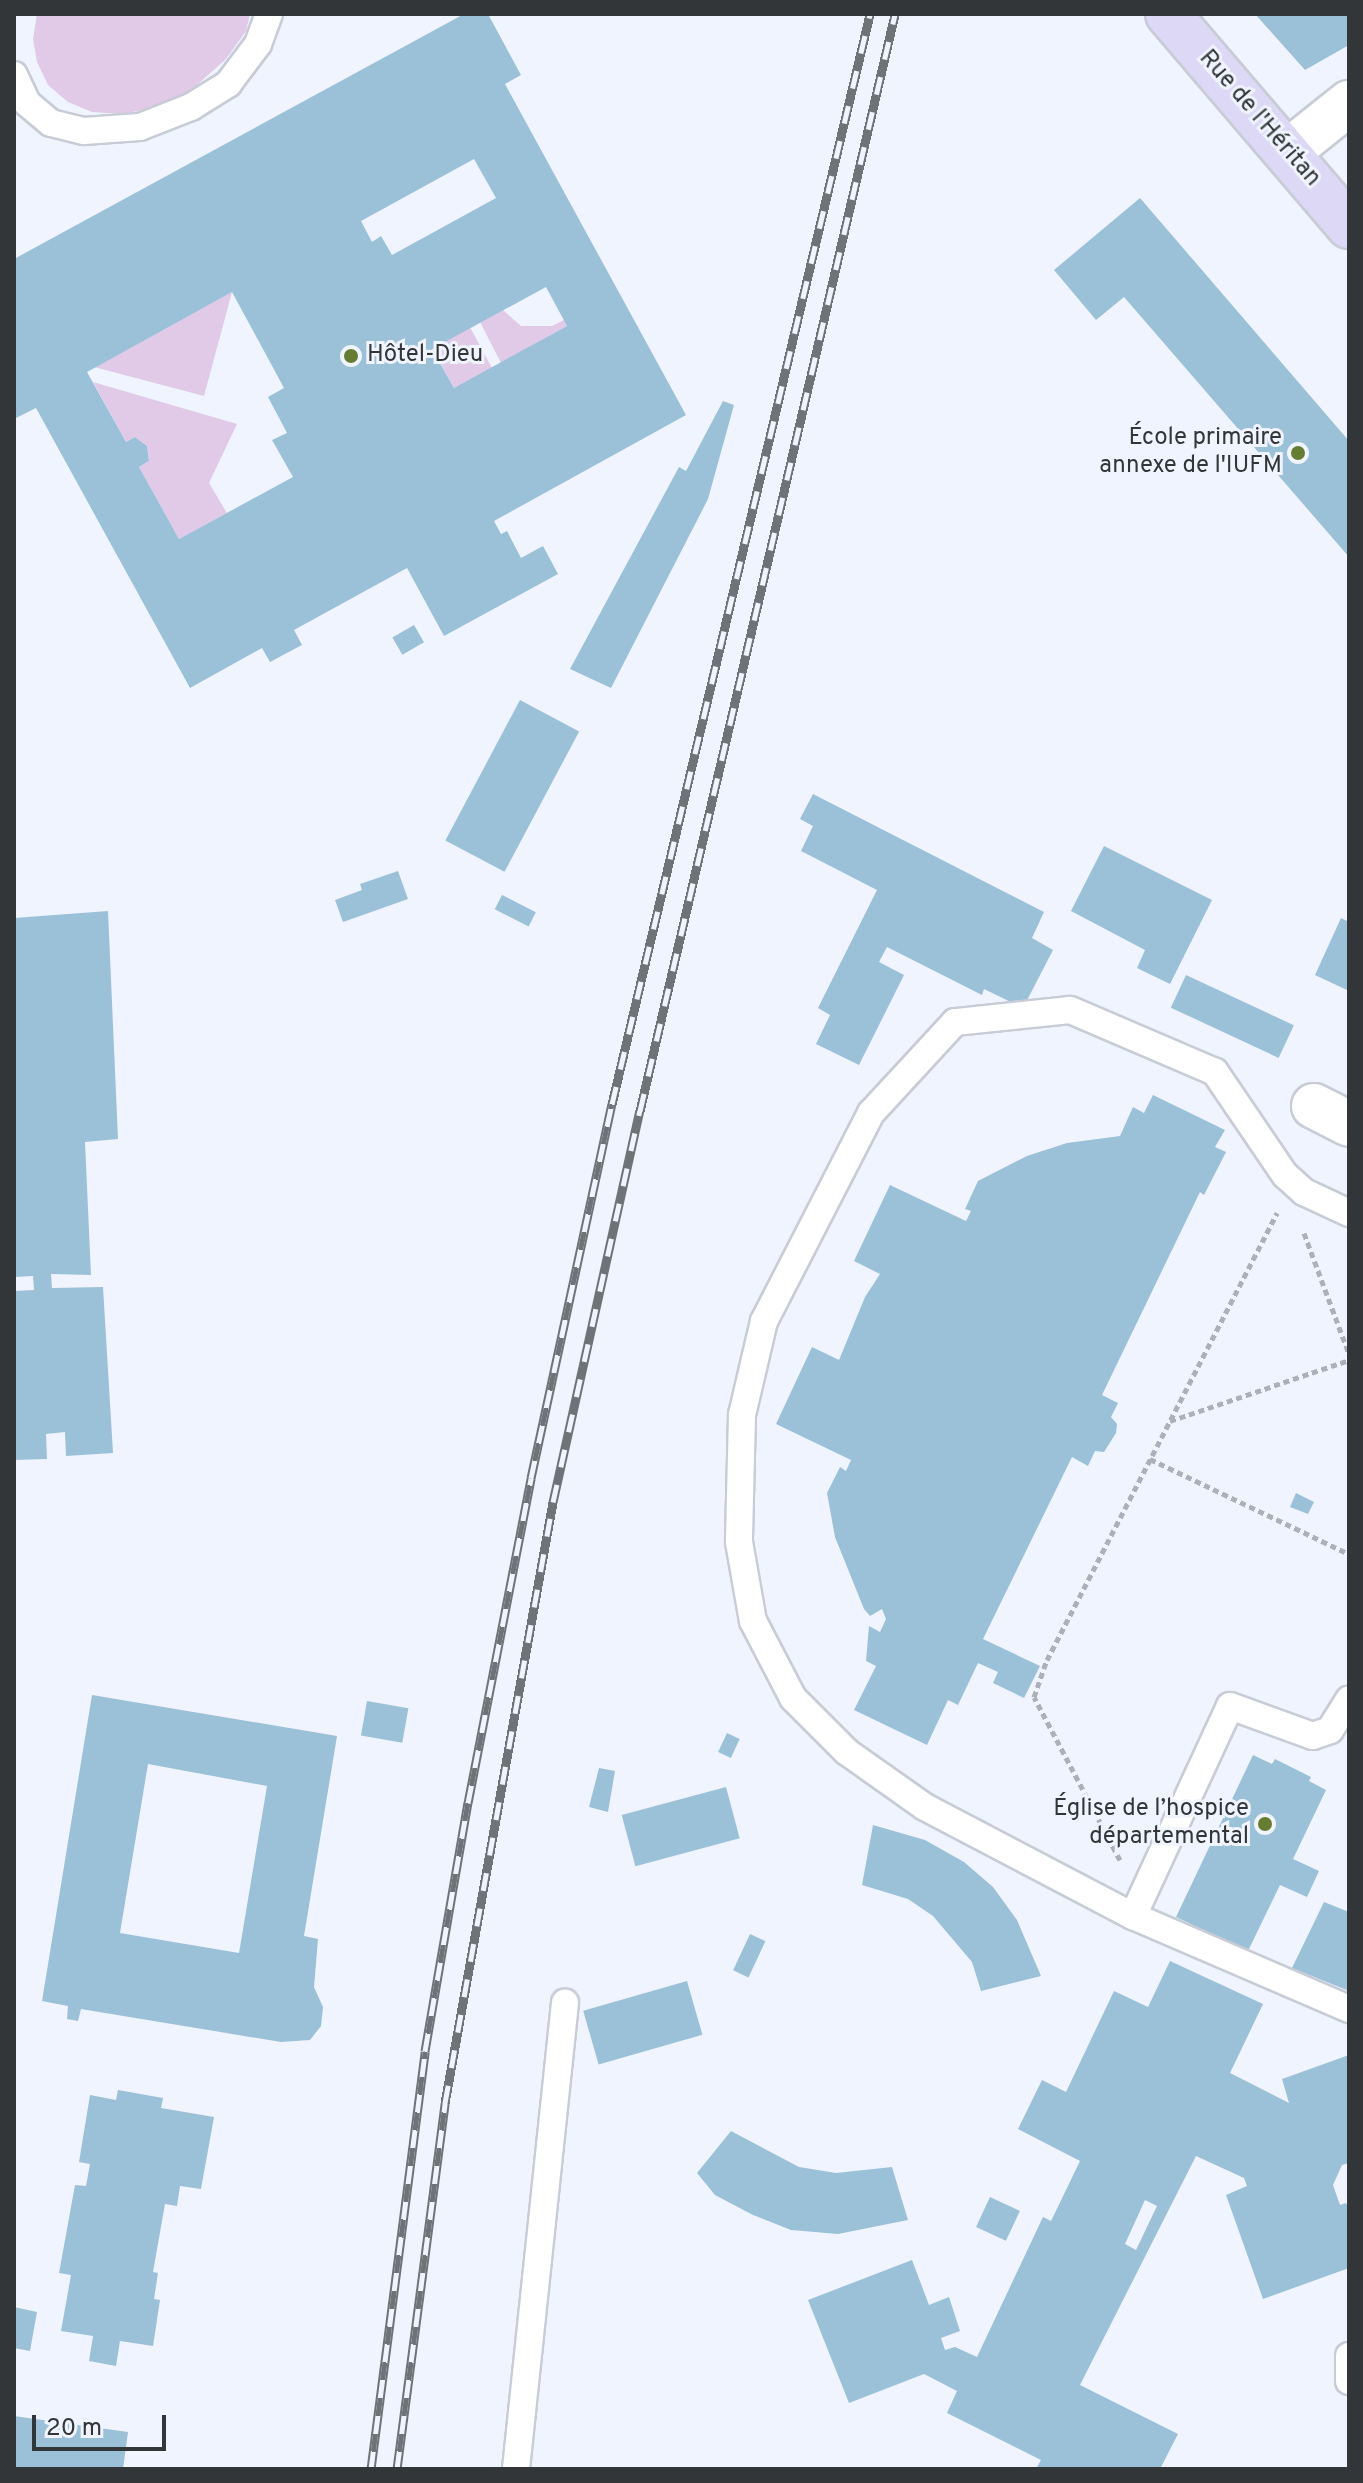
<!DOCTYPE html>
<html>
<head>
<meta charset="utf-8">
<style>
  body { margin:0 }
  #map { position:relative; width:1363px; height:2483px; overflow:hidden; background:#eff4fe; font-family:Overpass,sans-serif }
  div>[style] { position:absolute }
  .green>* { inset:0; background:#e0cae8 }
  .building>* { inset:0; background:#9bc1d8; transform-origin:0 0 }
  .path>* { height:5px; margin-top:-2.5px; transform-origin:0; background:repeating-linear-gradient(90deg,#acb0b8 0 6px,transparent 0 10px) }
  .roads { filter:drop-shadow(2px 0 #c7ccd6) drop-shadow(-2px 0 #c7ccd6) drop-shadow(0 2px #c7ccd6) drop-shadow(0 -2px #c7ccd6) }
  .lane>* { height:26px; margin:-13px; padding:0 13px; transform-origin:13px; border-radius:13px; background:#fff }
  .street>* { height:44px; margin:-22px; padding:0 22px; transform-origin:22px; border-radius:22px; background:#fff }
  .secondary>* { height:44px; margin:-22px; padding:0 22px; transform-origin:22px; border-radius:22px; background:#ddd8f5 }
  .rail>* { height:9px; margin-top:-4.5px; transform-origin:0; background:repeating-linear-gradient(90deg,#eff4fe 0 18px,#6f7378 0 36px); box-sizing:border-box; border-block:2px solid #6f7378 }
  .dots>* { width:22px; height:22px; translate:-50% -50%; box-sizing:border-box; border:4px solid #eff4fe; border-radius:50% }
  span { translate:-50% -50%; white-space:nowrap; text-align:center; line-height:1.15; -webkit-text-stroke:6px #eff4fe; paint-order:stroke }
  .street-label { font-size:24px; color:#333639 }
  .poi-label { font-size:24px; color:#333639 }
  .left { translate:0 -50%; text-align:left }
  .right { translate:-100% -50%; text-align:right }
  .frame { position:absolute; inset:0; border:16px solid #333639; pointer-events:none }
  .scale { position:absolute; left:32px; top:2415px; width:134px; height:36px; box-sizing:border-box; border:4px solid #333639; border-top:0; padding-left:10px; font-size:24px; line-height:28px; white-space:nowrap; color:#333639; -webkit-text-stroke:6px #eff4fe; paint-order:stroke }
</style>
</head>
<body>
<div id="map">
  <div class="green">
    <div style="clip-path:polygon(37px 14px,250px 14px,246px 31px,226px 59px,188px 93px,155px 108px,121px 114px,92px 112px,68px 102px,48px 85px,37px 62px,33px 39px)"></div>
    <div style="clip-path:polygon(232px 292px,204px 396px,94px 367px)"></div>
    <div style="clip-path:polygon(503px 310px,521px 326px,552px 326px,564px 320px,567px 326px,501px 363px,475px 312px)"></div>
    <div style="clip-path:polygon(415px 316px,465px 318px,492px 368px,454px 388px)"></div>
    <div style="clip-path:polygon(93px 382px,237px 424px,209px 483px,227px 513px,179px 539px,139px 467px,149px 461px,147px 446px,135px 437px,126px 442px)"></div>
  </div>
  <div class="building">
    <div style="clip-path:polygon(evenodd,464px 14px,488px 14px,521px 75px,505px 84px,686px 415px,494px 521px,501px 534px,507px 531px,521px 558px,543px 546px,558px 574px,444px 636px,407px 568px,294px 630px,302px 645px,270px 662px,262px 648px,190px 688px,36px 408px,14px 419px,14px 259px,464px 14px,474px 159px,496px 198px,392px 255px,381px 236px,372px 242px,361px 221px,474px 159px,464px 14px,546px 287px,567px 326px,454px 388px,432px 349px,546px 287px,464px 14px,232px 292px,284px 388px,268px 397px,287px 433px,272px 440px,293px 477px,179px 539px,139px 467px,149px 461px,147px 446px,135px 437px,126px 442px,87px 372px,232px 292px)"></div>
    <div style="clip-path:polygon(1255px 14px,1349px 14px,1349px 45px,1305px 70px)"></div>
    <div style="clip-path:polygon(1140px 198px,1349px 441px,1349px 557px,1124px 297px,1096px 320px,1054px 270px)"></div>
    <div style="clip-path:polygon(723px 401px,734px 405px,708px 499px,611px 688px,570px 669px,679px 467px,686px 471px)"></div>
    <div style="left:414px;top:625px;width:20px;height:25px;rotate:60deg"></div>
    <div style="left:520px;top:700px;width:67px;height:159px;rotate:28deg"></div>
    <div style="clip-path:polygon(813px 794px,1044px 912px,1032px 938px,1053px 950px,1023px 1008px,984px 989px,982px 995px,887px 947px,879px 962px,904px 975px,859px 1065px,816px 1044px,830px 1015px,818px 1008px,877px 890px,801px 851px,813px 826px,800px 819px)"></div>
    <div style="clip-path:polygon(1104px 846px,1212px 900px,1170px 984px,1137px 968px,1145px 950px,1071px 911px)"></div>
    <div style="clip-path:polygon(398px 871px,408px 899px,343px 922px,335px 900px,362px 890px,360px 884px)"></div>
    <div style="left:502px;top:895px;width:38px;height:16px;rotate:27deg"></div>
    <div style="clip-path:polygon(108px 911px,118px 1139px,85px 1142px,91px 1275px,51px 1274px,52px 1288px,103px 1287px,113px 1453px,66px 1456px,65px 1432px,46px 1434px,47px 1459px,14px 1460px,14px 1291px,34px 1290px,33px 1276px,14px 1277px,14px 918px)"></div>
    <div style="clip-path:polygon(1341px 918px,1349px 922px,1349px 991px,1315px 975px)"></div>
    <div style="left:1186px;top:975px;width:119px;height:36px;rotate:25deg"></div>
    <div style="clip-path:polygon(1153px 1095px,1225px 1130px,1215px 1147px,1226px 1152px,1204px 1195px,1200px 1192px,1102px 1395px,1118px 1403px,1111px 1417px,1117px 1424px,1116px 1433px,1104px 1452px,1095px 1451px,1088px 1466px,1072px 1457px,983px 1639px,1040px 1666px,1024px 1698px,993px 1683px,998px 1672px,978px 1663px,958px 1705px,948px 1700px,927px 1745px,854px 1710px,876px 1666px,866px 1661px,869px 1626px,880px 1632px,886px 1619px,882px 1609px,870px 1616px,864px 1609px,835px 1537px,827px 1493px,840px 1467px,846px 1471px,851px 1460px,776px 1424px,812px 1347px,839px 1360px,865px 1297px,880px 1274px,854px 1261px,890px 1185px,966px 1221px,971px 1211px,965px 1209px,978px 1181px,1027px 1156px,1067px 1143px,1120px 1136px,1133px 1107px,1144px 1113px)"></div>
    <div style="clip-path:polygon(1296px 1493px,1314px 1502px,1308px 1514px,1290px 1507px)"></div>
    <div style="clip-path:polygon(evenodd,92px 1695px,337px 1736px,304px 1936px,318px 1939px,314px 1987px,323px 2007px,321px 2026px,310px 2040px,281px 2042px,81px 2009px,78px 2021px,67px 2019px,68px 2006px,42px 2001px,92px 1695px,148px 1764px,267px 1786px,239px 1953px,120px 1933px,148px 1764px)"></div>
    <div style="left:367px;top:1701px;width:42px;height:35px;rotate:10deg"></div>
    <div style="left:727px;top:1733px;width:14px;height:21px;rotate:25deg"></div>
    <div style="clip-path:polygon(1253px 1755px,1272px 1764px,1275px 1759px,1311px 1777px,1309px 1781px,1326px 1790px,1293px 1859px,1319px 1871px,1307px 1897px,1280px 1885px,1248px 1951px,1176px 1917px)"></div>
    <div style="clip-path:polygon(599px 1768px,615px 1771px,608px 1812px,589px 1807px)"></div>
    <div style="left:726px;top:1787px;width:53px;height:108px;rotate:75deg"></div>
    <div style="clip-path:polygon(873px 1825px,925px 1840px,964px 1862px,993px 1887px,1017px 1920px,1041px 1976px,981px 1991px,972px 1962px,933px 1916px,908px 1899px,862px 1885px)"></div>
    <div style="clip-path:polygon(1324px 1902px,1349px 1912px,1349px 1991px,1292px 1968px)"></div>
    <div style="left:750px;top:1934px;width:17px;height:40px;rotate:25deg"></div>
    <div style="clip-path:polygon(evenodd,1170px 1961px,1263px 2004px,1230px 2073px,1289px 2103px,1282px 2079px,1349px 2055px,1349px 2163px,1342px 2165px,1333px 2185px,1340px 2205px,1346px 2203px,1349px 2210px,1349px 2268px,1263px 2299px,1226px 2195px,1247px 2186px,1244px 2178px,1196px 2156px,1080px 2385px,1178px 2434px,1160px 2469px,1036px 2469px,1041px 2460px,947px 2413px,957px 2391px,924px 2374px,849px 2403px,808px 2300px,912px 2260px,929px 2305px,949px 2297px,960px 2331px,941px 2338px,945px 2350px,955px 2347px,977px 2357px,1043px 2217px,1051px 2221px,1080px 2161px,1018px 2129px,1042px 2080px,1066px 2092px,1114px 1991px,1148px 2007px,1170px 1961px,1145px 2200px,1157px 2206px,1136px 2250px,1125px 2244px,1145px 2200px)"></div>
    <div style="left:687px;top:1981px;width:56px;height:108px;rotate:74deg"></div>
    <div style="clip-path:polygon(118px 2090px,163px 2098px,161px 2108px,214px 2117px,201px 2189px,180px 2186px,177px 2206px,165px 2204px,153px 2272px,158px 2273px,154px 2299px,160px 2300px,153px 2346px,120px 2341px,116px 2366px,89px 2361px,93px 2336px,61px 2331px,71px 2275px,59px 2273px,75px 2185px,86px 2186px,90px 2164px,79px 2162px,90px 2095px,116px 2100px)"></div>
    <div style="clip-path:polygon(731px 2131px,799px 2167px,836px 2173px,892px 2167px,908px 2220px,838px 2234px,791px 2230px,753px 2215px,715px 2195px,697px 2173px)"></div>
    <div style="left:990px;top:2197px;width:33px;height:33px;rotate:25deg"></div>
    <div style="clip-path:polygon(14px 2307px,37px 2312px,30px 2351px,14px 2348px)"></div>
    <div style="clip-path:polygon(14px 2416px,128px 2432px,123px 2469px,14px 2469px)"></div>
  </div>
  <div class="path">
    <div style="left:1304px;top:1233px;width:129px;rotate:69.6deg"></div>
    <div style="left:1170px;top:1421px;width:189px;rotate:-18.8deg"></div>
    <div style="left:1150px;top:1459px;width:221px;rotate:25.5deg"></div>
    <div style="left:1120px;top:1860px;width:184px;rotate:-117.8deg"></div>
    <div style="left:1034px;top:1697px;width:39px;rotate:-71deg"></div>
    <div style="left:1047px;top:1660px;width:503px;rotate:-62.77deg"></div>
  </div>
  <div class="roads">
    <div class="lane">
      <div style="left:14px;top:75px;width:31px;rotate:65deg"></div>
      <div style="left:27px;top:103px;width:31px;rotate:40deg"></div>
      <div style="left:51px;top:123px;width:34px;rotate:14deg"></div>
      <div style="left:84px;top:131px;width:56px;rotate:-4.1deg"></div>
      <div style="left:140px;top:127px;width:55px;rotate:-21.4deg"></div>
      <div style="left:191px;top:107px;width:44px;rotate:-31.9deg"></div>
      <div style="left:228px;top:84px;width:50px;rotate:-53.1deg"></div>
      <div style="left:258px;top:44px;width:32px;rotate:-70deg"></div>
      <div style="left:1349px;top:1213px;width:50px;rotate:-155deg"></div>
      <div style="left:1304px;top:1192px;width:25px;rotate:-138deg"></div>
      <div style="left:1285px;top:1175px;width:125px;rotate:-124.2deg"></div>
      <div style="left:1215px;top:1072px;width:158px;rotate:-156.8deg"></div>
      <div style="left:1070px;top:1010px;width:116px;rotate:174deg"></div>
      <div style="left:955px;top:1022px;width:124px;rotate:132.7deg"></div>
      <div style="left:871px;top:1113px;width:234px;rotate:117.2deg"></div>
      <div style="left:764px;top:1321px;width:97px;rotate:103.2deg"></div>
      <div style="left:742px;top:1415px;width:127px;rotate:91.4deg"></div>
      <div style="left:739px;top:1542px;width:80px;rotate:80deg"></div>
      <div style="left:753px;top:1621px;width:87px;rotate:62.5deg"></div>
      <div style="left:793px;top:1698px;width:76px;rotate:45deg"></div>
      <div style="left:847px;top:1752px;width:95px;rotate:35.2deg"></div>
      <div style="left:925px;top:1807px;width:235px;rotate:27.7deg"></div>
      <div style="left:1133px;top:1916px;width:235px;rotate:23.3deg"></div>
      <div style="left:1133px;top:1916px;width:231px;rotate:-65.2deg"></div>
      <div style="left:1230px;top:1706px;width:88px;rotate:19.9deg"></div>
      <div style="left:1313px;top:1736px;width:18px;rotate:-19deg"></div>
      <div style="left:1330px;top:1730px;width:36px;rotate:-58deg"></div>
      <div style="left:1349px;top:2356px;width:25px;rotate:90deg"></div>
      <div style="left:516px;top:2469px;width:469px;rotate:-84deg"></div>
    </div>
    <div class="street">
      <div style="left:1289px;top:151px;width:77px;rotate:-38.7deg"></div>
      <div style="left:1314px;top:1106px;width:39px;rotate:27deg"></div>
    </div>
    <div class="secondary">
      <div style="left:1168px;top:14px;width:279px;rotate:49.5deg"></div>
    </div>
  </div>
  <div class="rail">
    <div style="left:371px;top:2469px;width:421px;rotate:-82.6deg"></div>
    <div style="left:425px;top:2051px;width:252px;rotate:-80.2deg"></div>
    <div style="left:468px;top:1803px;width:331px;rotate:-79deg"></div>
    <div style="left:531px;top:1478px;width:383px;rotate:-77.8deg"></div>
    <div style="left:612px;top:1104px;width:1120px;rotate:-76.68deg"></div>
    <div style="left:397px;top:2469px;width:369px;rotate:-82.5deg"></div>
    <div style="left:445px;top:2103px;width:611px;rotate:-79.81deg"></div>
    <div style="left:553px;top:1502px;width:401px;rotate:-77.5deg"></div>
    <div style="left:640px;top:1111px;width:1126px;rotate:-76.91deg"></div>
  </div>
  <div class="dots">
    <div style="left:351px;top:356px;background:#647d30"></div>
    <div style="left:1298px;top:453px;background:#647d30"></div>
    <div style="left:1265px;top:1824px;background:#647d30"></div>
  </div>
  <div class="street-label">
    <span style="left:1259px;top:119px;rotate:49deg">Rue de l'Héritan</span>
  </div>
  <div class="poi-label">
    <span class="left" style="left:367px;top:356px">Hôtel-Dieu</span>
    <span class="right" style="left:1282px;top:453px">École primaire<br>annexe de l'IUFM</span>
    <span class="right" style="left:1249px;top:1824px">Église de l’hospice<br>départemental</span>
  </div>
  <div class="frame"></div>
  <div class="scale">20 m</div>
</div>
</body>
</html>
